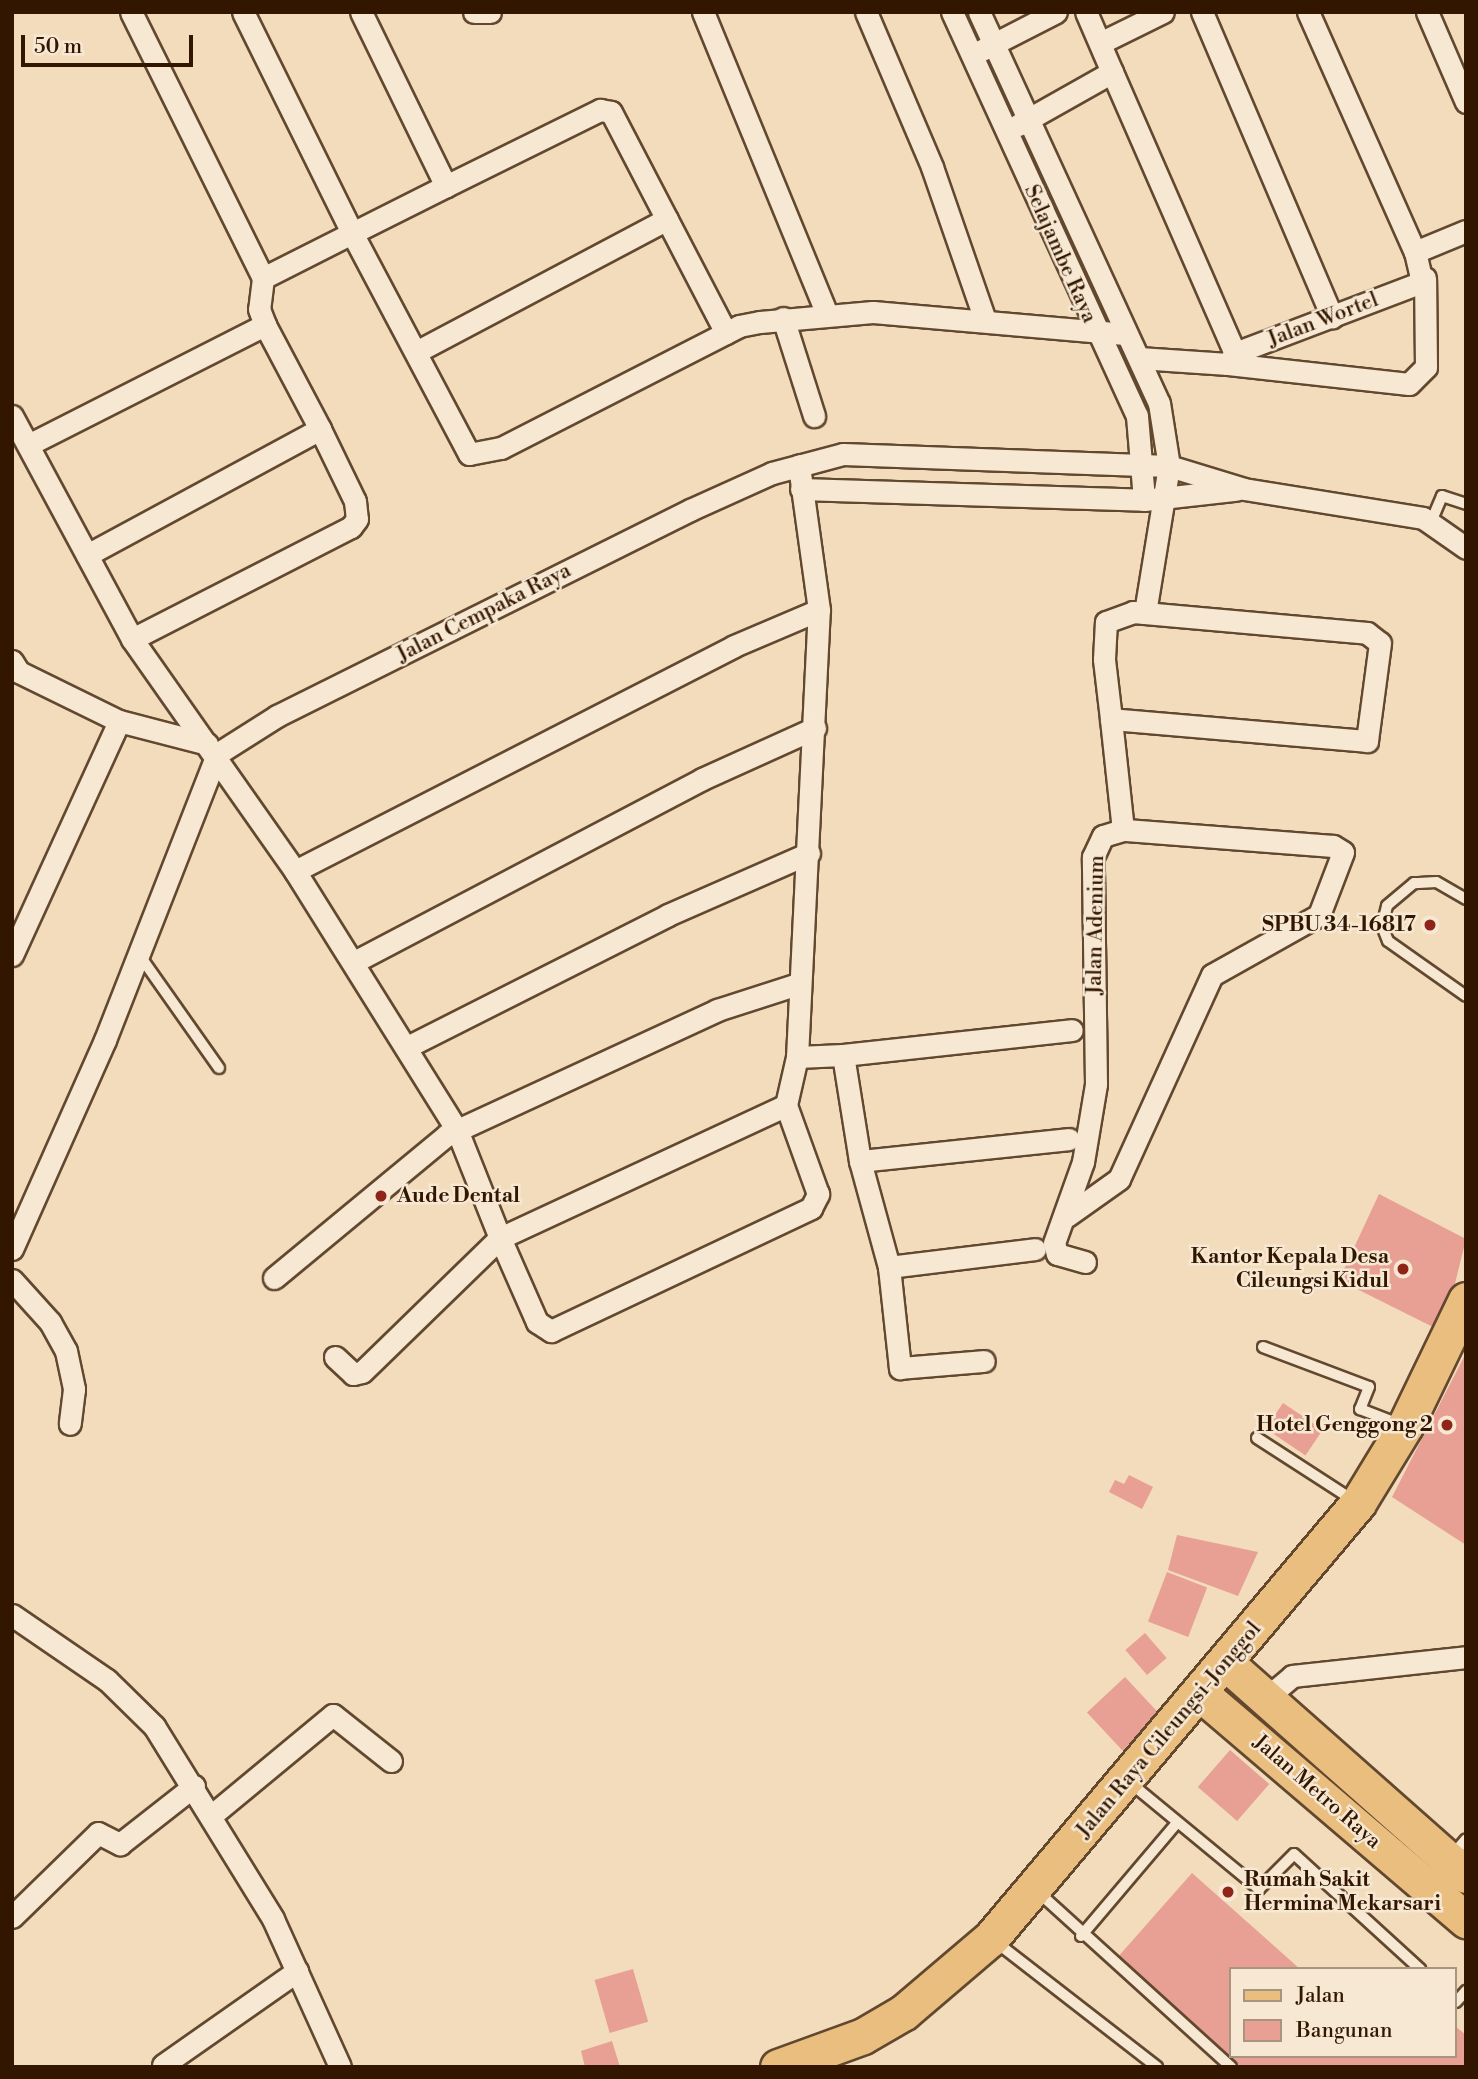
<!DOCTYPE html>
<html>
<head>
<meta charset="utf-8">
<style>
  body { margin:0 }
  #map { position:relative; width:1478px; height:2079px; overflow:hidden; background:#f2dcbc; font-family:"Libre Bodoni",serif }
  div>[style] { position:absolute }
  .building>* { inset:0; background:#e89f94; transform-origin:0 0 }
  .roads { filter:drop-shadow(2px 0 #62482f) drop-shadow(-2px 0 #62482f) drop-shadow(0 2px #62482f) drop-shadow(0 -2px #62482f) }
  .lane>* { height:10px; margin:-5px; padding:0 5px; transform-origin:5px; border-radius:5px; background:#f7e8d3 }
  .street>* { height:21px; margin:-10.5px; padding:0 10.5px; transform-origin:10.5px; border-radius:10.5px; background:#f7e8d3 }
  .primary>* { height:35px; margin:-17.5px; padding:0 17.5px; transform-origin:17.5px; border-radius:17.5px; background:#e9be7e }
  .dots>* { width:19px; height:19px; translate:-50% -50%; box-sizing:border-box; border:4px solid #f7e8d3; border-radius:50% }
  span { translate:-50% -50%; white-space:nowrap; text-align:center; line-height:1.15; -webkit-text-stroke:5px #f7e8d3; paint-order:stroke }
  .street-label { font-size:21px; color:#321600 }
  .poi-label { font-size:21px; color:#321600; font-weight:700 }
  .right { translate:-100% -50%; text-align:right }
  .left { translate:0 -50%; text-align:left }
  .frame { position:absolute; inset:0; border:14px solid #321600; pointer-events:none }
  .legend { position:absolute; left:1229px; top:1967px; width:228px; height:91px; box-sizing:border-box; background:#f7e8d3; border:2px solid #a8947f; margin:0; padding:9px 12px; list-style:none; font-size:21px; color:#321600 }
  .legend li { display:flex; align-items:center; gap:14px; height:35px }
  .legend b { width:35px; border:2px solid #a8947f }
  .scale { position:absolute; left:21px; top:35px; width:172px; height:32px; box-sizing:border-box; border:4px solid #321600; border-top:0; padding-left:9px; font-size:21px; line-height:24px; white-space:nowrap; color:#321600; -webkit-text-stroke:5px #f7e8d3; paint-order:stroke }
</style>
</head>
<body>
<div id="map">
  <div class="building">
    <div style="clip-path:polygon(1379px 1194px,1466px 1239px,1443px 1332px,1339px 1280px)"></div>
    <div style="clip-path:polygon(1466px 1353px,1466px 1545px,1392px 1497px)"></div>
    <div style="left:1283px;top:1403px;width:48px;height:31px;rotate:34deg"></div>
    <div style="clip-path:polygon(1129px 1475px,1153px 1487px,1142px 1509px,1109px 1492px,1115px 1480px,1124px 1484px)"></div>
    <div style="clip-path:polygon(1177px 1535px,1258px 1552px,1238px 1596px,1168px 1570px)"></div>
    <div style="left:1167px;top:1572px;width:43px;height:53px;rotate:21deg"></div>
    <div style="left:1145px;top:1633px;width:33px;height:26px;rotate:49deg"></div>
    <div style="left:1125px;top:1677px;width:52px;height:52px;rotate:47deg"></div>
    <div style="left:1230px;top:1750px;width:52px;height:49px;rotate:41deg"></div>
    <div style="clip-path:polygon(1192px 1873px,1300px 1969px,1231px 1969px,1231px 2056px,1455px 2056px,1455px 2026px,1466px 2035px,1466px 2067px,1241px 2067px,1117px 1958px)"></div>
    <div style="left:633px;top:1969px;width:55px;height:40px;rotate:74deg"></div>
    <div style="clip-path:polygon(612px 2041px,620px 2067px,585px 2067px,581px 2051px)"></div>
  </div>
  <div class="roads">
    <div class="lane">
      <div style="left:1431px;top:522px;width:28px;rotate:-67deg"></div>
      <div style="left:1442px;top:496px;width:25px;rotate:18deg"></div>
      <div style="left:1466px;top:899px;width:34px;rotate:-150deg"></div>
      <div style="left:1436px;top:882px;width:22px;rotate:177deg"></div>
      <div style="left:1414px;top:883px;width:35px;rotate:140deg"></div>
      <div style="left:1387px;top:906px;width:21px;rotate:104deg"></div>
      <div style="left:1382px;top:926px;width:16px;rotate:68deg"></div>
      <div style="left:1388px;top:941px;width:95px;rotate:35.2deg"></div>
      <div style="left:140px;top:956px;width:137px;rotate:54.8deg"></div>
      <div style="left:1263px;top:1347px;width:113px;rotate:20.7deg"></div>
      <div style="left:1369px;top:1387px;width:24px;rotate:112deg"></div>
      <div style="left:1360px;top:1409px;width:42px;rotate:21deg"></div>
      <div style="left:1257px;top:1438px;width:114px;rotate:32.9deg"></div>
      <div style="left:1128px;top:1781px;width:170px;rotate:39.5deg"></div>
      <div style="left:1259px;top:1889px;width:49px;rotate:-45deg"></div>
      <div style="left:1294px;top:1854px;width:171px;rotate:42.4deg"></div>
      <div style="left:1451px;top:1857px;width:23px;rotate:-50deg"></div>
      <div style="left:1037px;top:1891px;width:262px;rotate:42.2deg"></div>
      <div style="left:1081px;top:1936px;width:148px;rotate:-49.7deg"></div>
      <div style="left:996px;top:1942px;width:204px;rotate:37.8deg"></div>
      <div style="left:1456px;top:2002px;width:15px;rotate:-48deg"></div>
    </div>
    <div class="street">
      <div style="left:131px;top:12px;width:297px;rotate:63.6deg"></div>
      <div style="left:263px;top:278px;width:31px;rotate:97deg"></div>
      <div style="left:259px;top:309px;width:17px;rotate:69deg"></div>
      <div style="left:265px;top:325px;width:118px;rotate:62.1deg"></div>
      <div style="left:243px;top:12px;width:246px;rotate:63.7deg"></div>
      <div style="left:352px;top:233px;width:100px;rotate:153.2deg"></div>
      <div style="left:361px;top:12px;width:194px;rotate:64deg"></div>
      <div style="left:446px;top:186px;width:172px;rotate:-26.3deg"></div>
      <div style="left:600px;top:110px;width:11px;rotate:10deg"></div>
      <div style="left:611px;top:112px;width:249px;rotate:62.5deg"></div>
      <div style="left:474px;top:12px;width:16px"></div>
      <div style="left:703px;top:12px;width:324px;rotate:67.7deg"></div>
      <div style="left:866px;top:12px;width:168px;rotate:66.9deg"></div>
      <div style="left:932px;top:167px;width:162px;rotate:70.9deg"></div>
      <div style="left:952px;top:12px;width:444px;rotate:65.4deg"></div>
      <div style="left:1137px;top:416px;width:84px;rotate:85.2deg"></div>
      <div style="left:979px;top:12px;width:430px;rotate:65.3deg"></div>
      <div style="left:1159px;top:403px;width:64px;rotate:81deg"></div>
      <div style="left:1169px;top:466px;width:149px;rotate:99.3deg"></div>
      <div style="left:1202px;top:12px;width:332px;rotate:66.9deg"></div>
      <div style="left:1308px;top:12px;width:263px;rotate:66deg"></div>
      <div style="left:1427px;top:12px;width:98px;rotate:66.6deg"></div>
      <div style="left:1100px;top:43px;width:70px;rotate:-26.2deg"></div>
      <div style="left:982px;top:50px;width:83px;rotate:-27.2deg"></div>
      <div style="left:1112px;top:72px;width:307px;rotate:66.4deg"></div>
      <div style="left:1018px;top:125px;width:108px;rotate:-29.4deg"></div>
      <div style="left:1112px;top:72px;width:65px;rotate:-113.4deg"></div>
      <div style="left:446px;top:186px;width:105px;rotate:153.4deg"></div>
      <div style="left:352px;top:233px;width:250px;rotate:62.1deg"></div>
      <div style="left:469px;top:454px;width:33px;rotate:-11deg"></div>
      <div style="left:501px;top:448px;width:267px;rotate:-27.1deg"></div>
      <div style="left:739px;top:326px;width:21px;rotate:-11deg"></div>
      <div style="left:760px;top:322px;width:113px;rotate:-5.1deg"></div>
      <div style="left:873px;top:312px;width:253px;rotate:5deg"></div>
      <div style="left:783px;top:318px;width:103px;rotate:72.4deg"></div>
      <div style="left:416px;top:352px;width:284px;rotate:-27.9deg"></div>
      <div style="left:1139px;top:358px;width:89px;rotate:3.9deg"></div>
      <div style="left:1228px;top:364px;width:13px;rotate:-58deg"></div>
      <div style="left:1235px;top:353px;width:200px;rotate:-20.8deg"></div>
      <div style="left:1422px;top:282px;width:31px;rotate:-103deg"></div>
      <div style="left:1415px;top:252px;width:55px;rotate:-22.4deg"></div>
      <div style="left:1228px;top:364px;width:182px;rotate:6.3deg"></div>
      <div style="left:1409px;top:384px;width:24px;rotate:-45deg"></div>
      <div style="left:1426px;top:367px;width:89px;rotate:-90.6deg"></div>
      <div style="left:12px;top:416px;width:253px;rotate:61.7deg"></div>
      <div style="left:132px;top:639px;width:284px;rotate:54.9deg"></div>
      <div style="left:295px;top:871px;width:305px;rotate:58deg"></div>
      <div style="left:457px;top:1130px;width:116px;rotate:68.3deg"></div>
      <div style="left:500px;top:1238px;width:315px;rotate:-24.9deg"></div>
      <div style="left:786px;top:1105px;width:49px;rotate:-77.1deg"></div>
      <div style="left:797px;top:1057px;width:448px;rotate:-87.2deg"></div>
      <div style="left:819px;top:610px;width:146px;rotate:-97.9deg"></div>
      <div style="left:28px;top:445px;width:266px;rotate:-26.9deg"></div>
      <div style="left:801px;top:489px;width:343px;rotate:1.8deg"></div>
      <div style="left:1144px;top:500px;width:92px;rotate:-6.3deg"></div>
      <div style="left:87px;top:555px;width:265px;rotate:-28.4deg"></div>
      <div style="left:320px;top:429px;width:80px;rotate:64.1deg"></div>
      <div style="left:355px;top:501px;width:18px;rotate:84deg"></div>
      <div style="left:357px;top:519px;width:10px;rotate:127deg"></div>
      <div style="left:351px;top:527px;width:246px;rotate:152.9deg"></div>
      <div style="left:12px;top:661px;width:13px;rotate:58deg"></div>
      <div style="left:19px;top:672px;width:111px;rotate:26.1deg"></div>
      <div style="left:119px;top:721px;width:91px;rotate:14.6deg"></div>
      <div style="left:295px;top:871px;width:493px;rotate:-27.1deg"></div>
      <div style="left:734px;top:646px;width:92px;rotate:-23deg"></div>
      <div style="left:12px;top:955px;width:257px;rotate:-65.4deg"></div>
      <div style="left:354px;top:962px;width:393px;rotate:-27.7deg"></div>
      <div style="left:702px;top:779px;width:124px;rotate:-24.3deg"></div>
      <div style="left:407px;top:1047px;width:292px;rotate:-26.8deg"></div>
      <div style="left:668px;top:915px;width:154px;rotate:-23.7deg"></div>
      <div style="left:843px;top:1055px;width:230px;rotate:-6.2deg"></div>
      <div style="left:797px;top:1057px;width:46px;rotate:-2.5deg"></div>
      <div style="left:843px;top:1055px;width:107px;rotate:80.9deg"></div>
      <div style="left:860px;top:1161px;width:110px;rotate:74.7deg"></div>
      <div style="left:889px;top:1267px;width:102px;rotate:83.8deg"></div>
      <div style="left:900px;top:1368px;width:84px;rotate:-4.8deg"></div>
      <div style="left:860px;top:1161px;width:210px;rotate:-6deg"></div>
      <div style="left:1067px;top:1216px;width:64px;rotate:-35.4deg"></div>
      <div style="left:1119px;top:1179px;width:224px;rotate:-65.5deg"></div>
      <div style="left:1212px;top:975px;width:123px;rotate:-29.3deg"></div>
      <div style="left:1319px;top:915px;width:67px;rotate:-69.1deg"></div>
      <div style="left:1343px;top:852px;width:12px;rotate:-149deg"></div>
      <div style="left:1333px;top:846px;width:211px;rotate:-175.6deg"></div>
      <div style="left:12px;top:1249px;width:229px;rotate:-66deg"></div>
      <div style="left:105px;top:1040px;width:307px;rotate:-68.6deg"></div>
      <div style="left:217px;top:754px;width:71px;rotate:-32.3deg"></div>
      <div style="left:277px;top:716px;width:462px;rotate:-26.5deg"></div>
      <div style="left:690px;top:510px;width:90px;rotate:-24.3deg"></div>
      <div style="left:772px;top:473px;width:73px;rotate:-15deg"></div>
      <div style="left:843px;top:454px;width:326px;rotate:2.1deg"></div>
      <div style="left:1169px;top:466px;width:78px;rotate:17deg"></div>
      <div style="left:1244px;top:489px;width:181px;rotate:9.2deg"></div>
      <div style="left:1423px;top:518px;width:52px;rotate:34.9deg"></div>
      <div style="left:1085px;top:1262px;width:29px;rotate:-164deg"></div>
      <div style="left:1057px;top:1254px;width:11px;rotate:-105deg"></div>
      <div style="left:1054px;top:1243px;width:86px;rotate:-70.3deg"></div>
      <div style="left:1083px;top:1162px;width:79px;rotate:-80.5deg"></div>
      <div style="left:1096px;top:1084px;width:227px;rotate:-90.8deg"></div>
      <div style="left:1093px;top:857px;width:23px;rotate:-65deg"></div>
      <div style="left:1103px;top:836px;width:21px;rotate:-17deg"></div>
      <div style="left:1123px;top:830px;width:112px;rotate:-96.2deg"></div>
      <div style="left:1111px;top:719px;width:60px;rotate:-96.7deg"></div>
      <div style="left:1104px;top:659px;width:37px;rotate:-87deg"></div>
      <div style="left:1106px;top:622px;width:29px;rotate:-20deg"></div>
      <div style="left:1133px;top:612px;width:235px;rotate:5.1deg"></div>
      <div style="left:1367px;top:633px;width:16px;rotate:38deg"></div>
      <div style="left:1380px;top:643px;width:99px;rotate:97.6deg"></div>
      <div style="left:1367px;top:741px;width:257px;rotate:-175.1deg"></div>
      <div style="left:889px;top:1267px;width:147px;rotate:-7deg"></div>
      <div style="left:274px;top:1278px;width:224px;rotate:-39.6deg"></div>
      <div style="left:447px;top:1135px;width:298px;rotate:-24.8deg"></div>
      <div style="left:717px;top:1010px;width:85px;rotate:-17.8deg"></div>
      <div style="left:12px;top:1280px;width:57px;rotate:47.9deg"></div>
      <div style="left:50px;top:1322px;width:33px;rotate:61deg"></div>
      <div style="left:66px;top:1351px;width:39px;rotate:78deg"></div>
      <div style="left:74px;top:1389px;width:35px;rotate:97deg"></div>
      <div style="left:335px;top:1357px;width:25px;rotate:43deg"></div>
      <div style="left:353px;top:1374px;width:9px;rotate:-13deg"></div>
      <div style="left:362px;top:1372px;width:192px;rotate:-44.2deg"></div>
      <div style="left:500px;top:1238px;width:92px;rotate:66.2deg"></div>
      <div style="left:537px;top:1322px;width:17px;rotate:33deg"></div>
      <div style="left:551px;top:1331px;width:288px;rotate:-25.3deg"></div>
      <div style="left:811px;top:1208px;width:16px;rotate:-63deg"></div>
      <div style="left:818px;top:1194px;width:95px;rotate:-109.8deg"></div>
      <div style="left:12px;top:1615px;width:115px;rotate:34.4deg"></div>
      <div style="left:107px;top:1680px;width:66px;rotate:44.4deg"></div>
      <div style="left:154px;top:1726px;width:227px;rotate:58.3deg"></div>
      <div style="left:273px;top:1919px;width:162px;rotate:65.6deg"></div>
      <div style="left:1265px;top:1699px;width:35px;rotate:-40deg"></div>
      <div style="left:1292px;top:1676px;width:175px;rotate:-6.2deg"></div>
      <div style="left:212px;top:1815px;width:157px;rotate:-39.6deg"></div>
      <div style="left:333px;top:1715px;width:74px;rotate:38.4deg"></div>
      <div style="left:12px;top:1917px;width:120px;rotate:-44.3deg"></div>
      <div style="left:98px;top:1833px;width:25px;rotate:27deg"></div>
      <div style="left:120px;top:1844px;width:94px;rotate:-38.1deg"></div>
      <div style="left:163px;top:2065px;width:164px;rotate:-35deg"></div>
    </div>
    <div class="primary">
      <div style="left:1226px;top:1663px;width:320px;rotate:41.5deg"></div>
      <div style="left:1200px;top:1693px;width:350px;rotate:40.5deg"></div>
      <div style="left:778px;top:2067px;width:90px;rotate:-20deg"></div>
      <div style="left:863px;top:2036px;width:48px;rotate:-30.3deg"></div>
      <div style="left:904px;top:2012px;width:114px;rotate:-40.4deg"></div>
      <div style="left:991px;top:1938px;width:569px;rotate:-49.85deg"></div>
      <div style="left:1358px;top:1503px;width:90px;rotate:-58.6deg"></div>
      <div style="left:1405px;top:1426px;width:140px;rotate:-64.2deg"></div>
    </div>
  </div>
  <div class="dots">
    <div style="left:1430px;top:925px;background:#8f2418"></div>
    <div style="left:381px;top:1196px;background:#8f2418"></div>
    <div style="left:1403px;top:1269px;background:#8f2418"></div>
    <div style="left:1447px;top:1425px;background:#8f2418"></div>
    <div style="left:1228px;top:1892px;background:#8f2418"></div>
  </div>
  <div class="street-label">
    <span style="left:1060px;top:254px;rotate:66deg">Selajambe Raya</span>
    <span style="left:1323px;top:320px;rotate:-21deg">Jalan Wortel</span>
    <span style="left:484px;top:613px;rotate:-27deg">Jalan Cempaka Raya</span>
    <span style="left:1096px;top:925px;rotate:-89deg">Jalan Adenium</span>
    <span style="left:1169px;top:1730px;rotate:-50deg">Jalan Raya Cileungsi-Jonggol</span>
    <span style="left:1317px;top:1792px;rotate:41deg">Jalan Metro Raya</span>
  </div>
  <div class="poi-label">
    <span class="right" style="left:1416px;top:925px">SPBU 34-16817</span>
    <span class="left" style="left:397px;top:1196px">Aude Dental</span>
    <span class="right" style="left:1389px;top:1269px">Kantor Kepala Desa<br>Cileungsi Kidul</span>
    <span class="right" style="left:1433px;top:1425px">Hotel Genggong 2</span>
    <span class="left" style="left:1244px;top:1892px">Rumah Sakit<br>Hermina Mekarsari</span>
  </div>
  <div class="frame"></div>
  <ul class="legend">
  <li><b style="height:9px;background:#e9be7e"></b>Jalan</li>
  <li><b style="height:19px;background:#e89f94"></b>Bangunan</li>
  </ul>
  <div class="scale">50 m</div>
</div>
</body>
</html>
